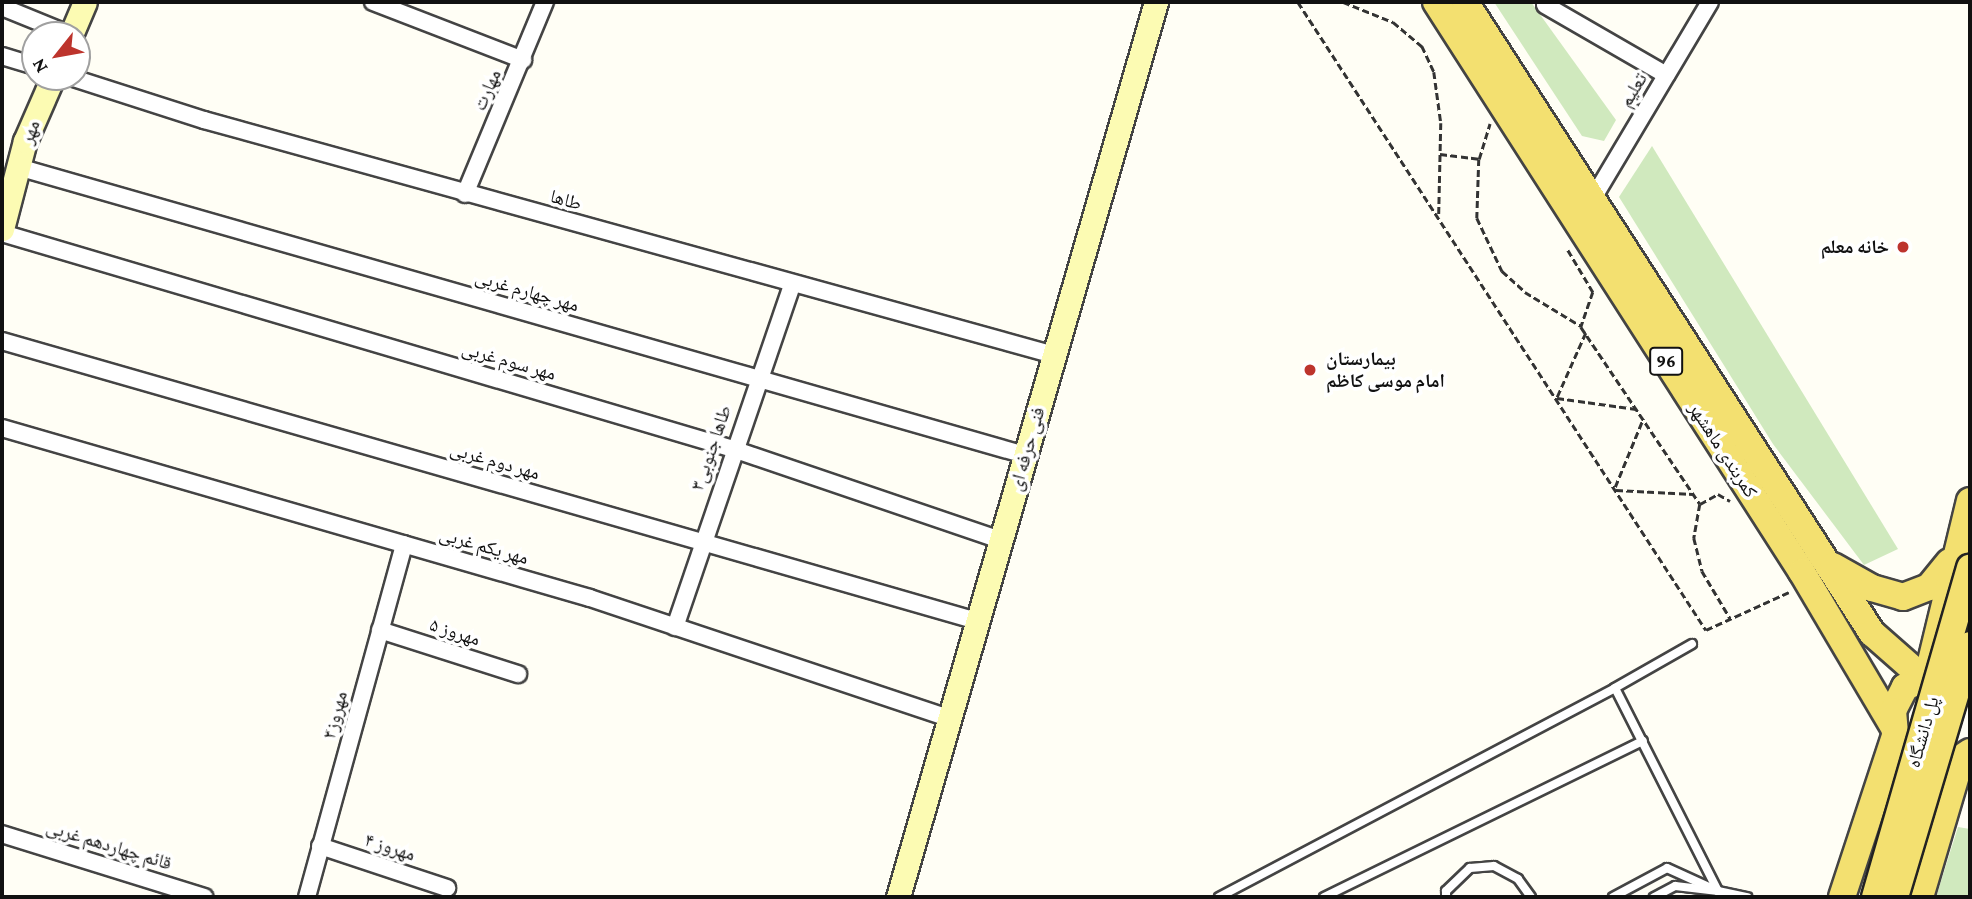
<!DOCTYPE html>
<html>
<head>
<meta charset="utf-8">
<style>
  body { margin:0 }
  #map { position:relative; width:1972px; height:899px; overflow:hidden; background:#fffef5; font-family:"Crimson Pro","Noto Naskh Arabic",serif }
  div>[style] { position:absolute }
  .green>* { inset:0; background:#d0e9be }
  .path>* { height:2.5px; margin-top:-1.25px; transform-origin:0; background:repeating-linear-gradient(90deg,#333 0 7px,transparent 0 10.5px) }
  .roads { filter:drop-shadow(2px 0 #444) drop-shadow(-2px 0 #444) drop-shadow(0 2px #444) drop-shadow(0 -2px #444) }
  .lane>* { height:8px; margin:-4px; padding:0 4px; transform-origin:4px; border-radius:4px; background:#fff }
  .street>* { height:16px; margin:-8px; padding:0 8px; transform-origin:8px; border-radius:8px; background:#fff }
  .secondary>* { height:23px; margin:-11.5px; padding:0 11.5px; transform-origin:11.5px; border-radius:11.5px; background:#fcfbb3 }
  .primary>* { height:26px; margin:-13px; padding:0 13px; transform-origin:13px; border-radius:13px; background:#f3e070 }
  .bridges { filter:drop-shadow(2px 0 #222) drop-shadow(-2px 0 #222) drop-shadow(0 2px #222) drop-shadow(0 -2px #222) }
  .primary-bridge>* { height:26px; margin:-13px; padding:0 13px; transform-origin:13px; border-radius:13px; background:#f3e070 }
  .dots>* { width:19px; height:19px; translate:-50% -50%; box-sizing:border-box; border:4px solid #fff; border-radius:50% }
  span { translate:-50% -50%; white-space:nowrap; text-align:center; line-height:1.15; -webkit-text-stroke:7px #fff; paint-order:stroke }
  .shield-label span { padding:2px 5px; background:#fff; border:2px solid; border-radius:5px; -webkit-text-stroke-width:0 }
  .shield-label { font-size:18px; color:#111; font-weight:700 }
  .street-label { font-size:19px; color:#111 }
  .poi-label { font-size:19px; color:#111; font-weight:700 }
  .right { translate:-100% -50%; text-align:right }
  .left { translate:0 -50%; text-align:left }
  .frame { position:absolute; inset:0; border:4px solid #111; pointer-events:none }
  .north { position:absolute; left:21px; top:21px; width:70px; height:70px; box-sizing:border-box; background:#fff; border:2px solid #a0a0a0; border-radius:50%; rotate:239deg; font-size:19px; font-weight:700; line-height:28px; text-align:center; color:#111 }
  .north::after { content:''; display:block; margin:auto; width:24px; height:32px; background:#bd342d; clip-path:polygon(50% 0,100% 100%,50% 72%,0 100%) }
</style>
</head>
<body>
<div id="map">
  <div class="green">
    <div style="clip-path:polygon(1494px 2px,1531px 2px,1616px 120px,1604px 141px,1582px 136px)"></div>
    <div style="clip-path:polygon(1652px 146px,1898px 549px,1864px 565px,1773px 444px,1619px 197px)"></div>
    <div style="clip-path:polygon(1958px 827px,1970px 829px,1968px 897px,1936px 897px)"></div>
  </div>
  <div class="path">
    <div style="left:1298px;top:2px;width:749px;rotate:56.99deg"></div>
    <div style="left:1706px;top:630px;width:91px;rotate:-24.6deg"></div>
    <div style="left:1343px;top:2px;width:54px;rotate:21.8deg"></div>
    <div style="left:1393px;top:22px;width:38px;rotate:40deg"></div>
    <div style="left:1422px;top:46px;width:29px;rotate:65deg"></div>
    <div style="left:1434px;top:72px;width:51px;rotate:82.2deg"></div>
    <div style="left:1441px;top:123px;width:91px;rotate:91.3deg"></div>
    <div style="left:1440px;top:154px;width:39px;rotate:7deg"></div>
    <div style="left:1479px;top:159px;width:37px;rotate:-73deg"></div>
    <div style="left:1479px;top:159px;width:59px;rotate:91.9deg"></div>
    <div style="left:1477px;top:218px;width:59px;rotate:64.7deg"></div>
    <div style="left:1502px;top:271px;width:31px;rotate:42deg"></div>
    <div style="left:1525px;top:292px;width:66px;rotate:31.3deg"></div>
    <div style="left:1568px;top:250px;width:49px;rotate:59.2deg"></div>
    <div style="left:1593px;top:292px;width:37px;rotate:109deg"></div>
    <div style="left:1581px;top:327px;width:213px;rotate:56.1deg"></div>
    <div style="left:1700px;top:504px;width:21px;rotate:-29deg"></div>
    <div style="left:1718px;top:494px;width:14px;rotate:30deg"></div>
    <div style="left:1586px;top:333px;width:71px;rotate:114deg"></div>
    <div style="left:1557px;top:398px;width:80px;rotate:7.9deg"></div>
    <div style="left:1615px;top:487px;width:74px;rotate:-67.6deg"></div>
    <div style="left:1616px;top:490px;width:77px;rotate:3deg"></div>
    <div style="left:1700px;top:504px;width:35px;rotate:100deg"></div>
    <div style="left:1694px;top:538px;width:34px;rotate:76deg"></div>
    <div style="left:1702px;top:571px;width:55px;rotate:59.2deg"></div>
  </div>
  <div class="roads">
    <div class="lane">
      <div style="left:1692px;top:644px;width:89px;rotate:150.3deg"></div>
      <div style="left:1615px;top:688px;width:228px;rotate:63.1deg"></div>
      <div style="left:1718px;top:891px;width:30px;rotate:12deg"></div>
      <div style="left:1219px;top:897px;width:448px;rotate:-27.8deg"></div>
      <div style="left:1324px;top:897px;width:355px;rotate:-26.1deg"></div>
      <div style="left:1446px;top:897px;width:6px;rotate:-90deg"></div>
      <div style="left:1446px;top:891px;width:33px;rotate:-44deg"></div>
      <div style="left:1470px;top:868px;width:24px;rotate:-5deg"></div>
      <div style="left:1494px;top:866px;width:27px;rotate:28deg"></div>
      <div style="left:1518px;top:879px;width:22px;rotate:54deg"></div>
      <div style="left:1613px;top:897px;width:61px;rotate:-28.2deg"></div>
      <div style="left:1667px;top:868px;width:56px;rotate:24.3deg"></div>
      <div style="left:1718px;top:891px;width:43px;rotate:-173.4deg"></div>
      <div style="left:1675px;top:886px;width:24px;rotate:152deg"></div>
    </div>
    <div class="street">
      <div style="left:373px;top:2px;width:161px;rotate:21.1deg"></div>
      <div style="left:1545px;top:5px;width:140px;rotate:30deg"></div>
      <div style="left:2px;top:7px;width:74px;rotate:22.1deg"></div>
      <div style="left:2px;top:56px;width:34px;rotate:17deg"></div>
      <div style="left:70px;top:77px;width:141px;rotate:17.8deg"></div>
      <div style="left:204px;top:120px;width:882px;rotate:15.45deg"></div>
      <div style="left:18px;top:167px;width:1047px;rotate:15.96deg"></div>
      <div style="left:465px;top:194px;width:208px;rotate:-67.4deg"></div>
      <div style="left:1592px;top:200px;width:230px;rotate:-59.2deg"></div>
      <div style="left:2px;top:233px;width:762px;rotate:16.46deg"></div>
      <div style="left:733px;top:449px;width:282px;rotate:18.8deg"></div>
      <div style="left:2px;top:341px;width:1014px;rotate:16.02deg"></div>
      <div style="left:2px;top:428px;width:612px;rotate:16.13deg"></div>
      <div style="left:590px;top:598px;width:379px;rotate:18.5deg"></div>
      <div style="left:675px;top:627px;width:361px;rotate:-71.1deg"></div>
      <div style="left:380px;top:630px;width:145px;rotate:17.7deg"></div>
      <div style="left:2px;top:834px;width:212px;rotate:17.3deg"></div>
      <div style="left:320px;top:846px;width:134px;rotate:18.3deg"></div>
      <div style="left:307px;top:897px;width:366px;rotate:-74.6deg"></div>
    </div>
    <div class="secondary">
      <div style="left:71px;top:35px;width:36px;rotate:-67deg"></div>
      <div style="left:2px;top:229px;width:91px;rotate:-75.4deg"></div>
      <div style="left:25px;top:141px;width:70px;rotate:-66.4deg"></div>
      <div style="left:898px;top:897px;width:931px;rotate:-73.92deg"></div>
    </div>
    <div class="primary">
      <div style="left:1436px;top:2px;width:677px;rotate:57.3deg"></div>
      <div style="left:1802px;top:572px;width:177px;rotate:59.4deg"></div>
      <div style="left:1465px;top:2px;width:751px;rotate:57.18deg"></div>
      <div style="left:1872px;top:633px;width:67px;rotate:41.3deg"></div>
      <div style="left:1833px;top:566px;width:45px;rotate:29.4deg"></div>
      <div style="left:1872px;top:588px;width:32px;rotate:16deg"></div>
      <div style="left:1903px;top:597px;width:28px;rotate:-21deg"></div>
      <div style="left:1929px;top:587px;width:32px;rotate:-51deg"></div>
      <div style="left:1938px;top:673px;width:36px;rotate:157deg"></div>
      <div style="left:1905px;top:687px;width:27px;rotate:117deg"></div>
      <div style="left:1893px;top:711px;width:25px;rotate:85deg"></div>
      <div style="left:1895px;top:736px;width:24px;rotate:54deg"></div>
      <div style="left:1909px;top:755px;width:24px;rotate:24deg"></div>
      <div style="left:1931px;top:765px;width:24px;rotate:-7deg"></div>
      <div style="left:1955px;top:762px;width:18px;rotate:-34deg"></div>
      <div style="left:1928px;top:674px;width:178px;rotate:-76.4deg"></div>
      <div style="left:1842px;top:897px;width:169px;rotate:-71.8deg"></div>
      <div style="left:1920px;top:897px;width:144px;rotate:-73.5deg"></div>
    </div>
  </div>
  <div class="bridges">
    <div class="primary-bridge">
      <div style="left:1875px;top:897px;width:343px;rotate:-73.9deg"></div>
      <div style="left:1895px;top:897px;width:263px;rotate:-73.4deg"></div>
    </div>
  </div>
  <div class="dots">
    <div style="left:1903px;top:247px;background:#bd342d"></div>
    <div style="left:1310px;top:370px;background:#bd342d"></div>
  </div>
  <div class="shield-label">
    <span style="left:1666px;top:361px">96</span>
  </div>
  <div class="street-label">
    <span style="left:487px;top:90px;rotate:-66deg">مهارت</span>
    <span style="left:1633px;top:90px;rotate:-59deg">تعلیم</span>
    <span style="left:30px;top:132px;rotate:-69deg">مهر</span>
    <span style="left:566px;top:200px;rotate:16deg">طاها</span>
    <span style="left:527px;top:291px;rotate:16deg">مهر چهارم غربی</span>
    <span style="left:509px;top:361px;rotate:16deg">مهر سوم غربی</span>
    <span style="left:711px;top:448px;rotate:-71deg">طاها جنوبی۳</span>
    <span style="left:1027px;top:449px;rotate:-74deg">فنی حرفه ای</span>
    <span style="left:1723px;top:450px;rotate:57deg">کمربندی ماهشهر</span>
    <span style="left:495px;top:461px;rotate:16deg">مهر دوم غربی</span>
    <span style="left:484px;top:546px;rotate:16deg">مهر یکم غربی</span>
    <span style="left:455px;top:632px;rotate:18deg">مهروز ۵</span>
    <span style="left:335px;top:715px;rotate:-75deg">مهروز۳</span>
    <span style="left:1923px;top:732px;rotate:-74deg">پل دانشگاه</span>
    <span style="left:109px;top:845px;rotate:17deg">قائم چهاردهم غربی</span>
    <span style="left:390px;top:847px;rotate:18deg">مهروز ۴</span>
  </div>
  <div class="poi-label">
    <span class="right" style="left:1889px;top:247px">خانه معلم</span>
    <span class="left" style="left:1326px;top:370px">بیمارستان<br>امام موسی کاظم</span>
  </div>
  <div class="frame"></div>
  <div class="north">N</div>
</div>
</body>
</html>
